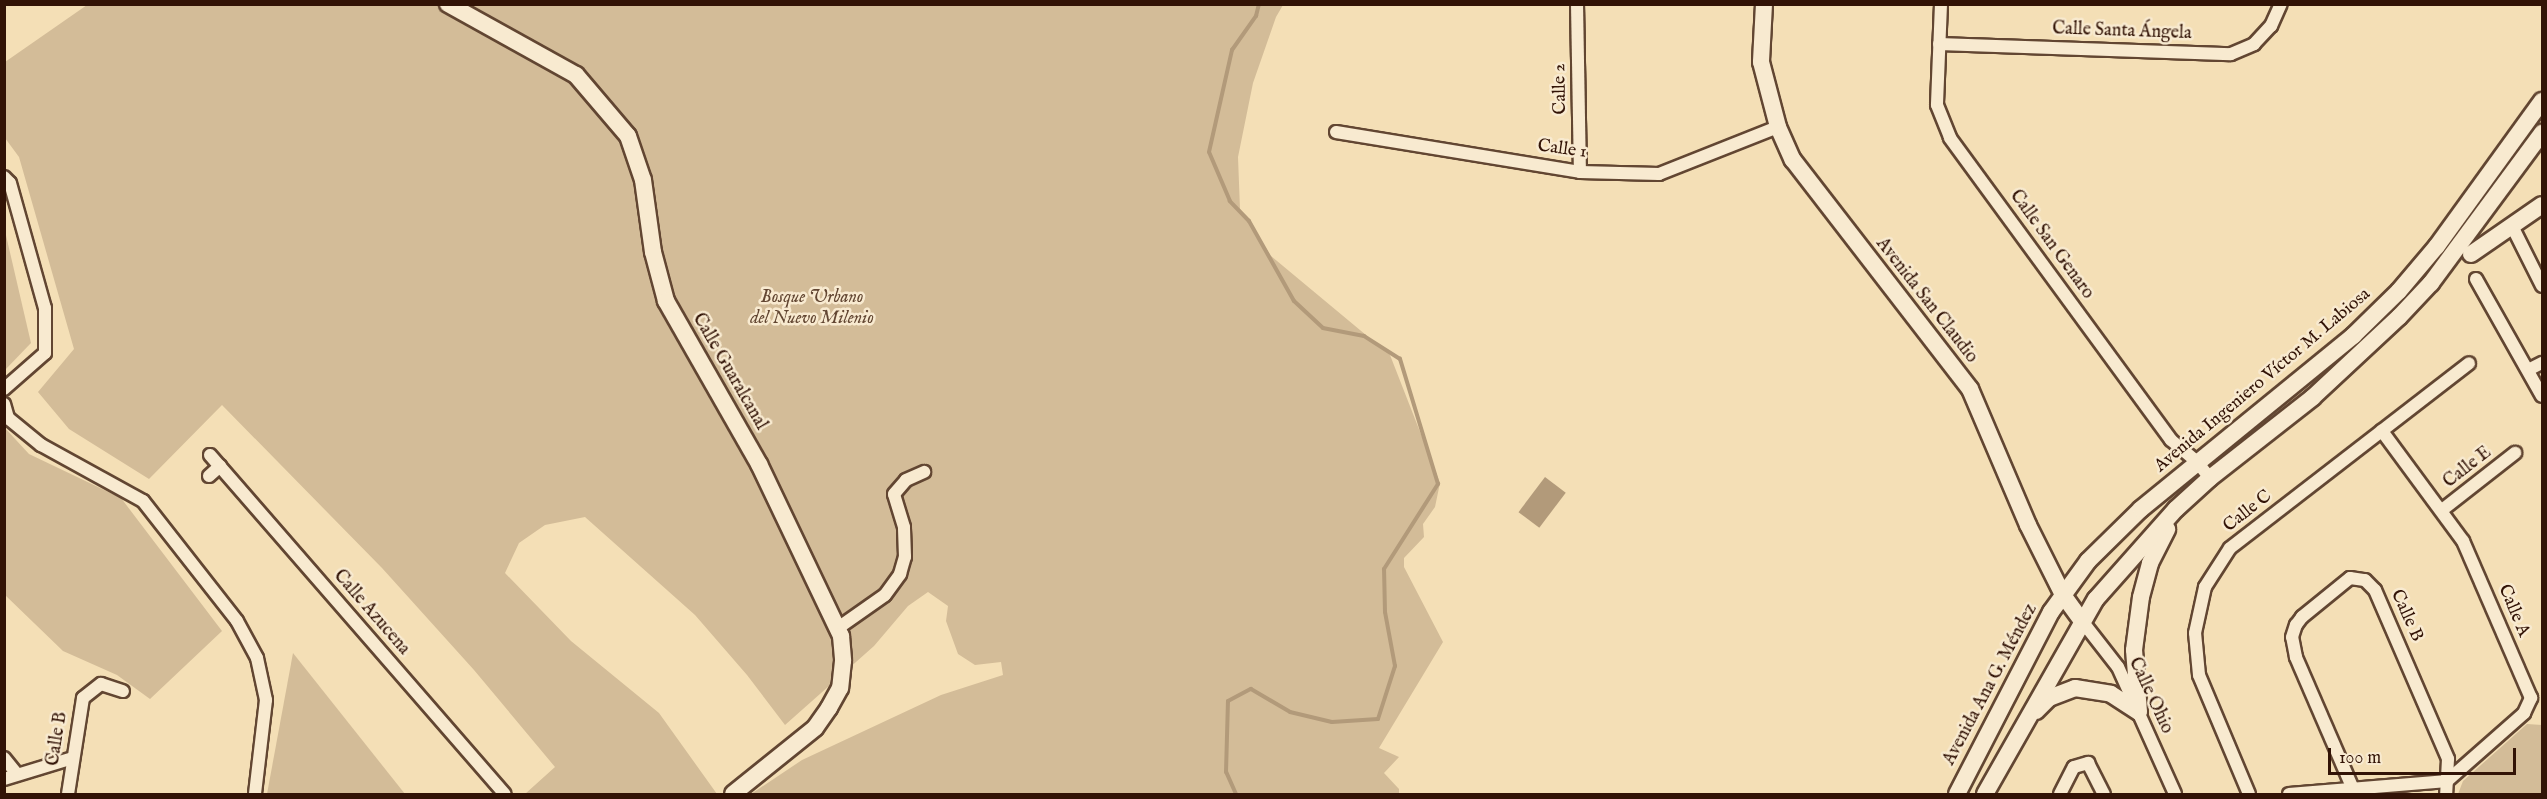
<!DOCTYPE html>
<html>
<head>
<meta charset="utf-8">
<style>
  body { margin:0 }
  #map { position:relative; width:2547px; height:799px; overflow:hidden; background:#f4dfb6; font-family:"IM FELL English",serif }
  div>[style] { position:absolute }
  .green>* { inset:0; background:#d3bc98 }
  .water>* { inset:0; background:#b29a7a; transform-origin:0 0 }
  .stream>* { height:4px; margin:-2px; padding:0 2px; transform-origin:2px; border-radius:2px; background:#b29a7a }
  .roads { filter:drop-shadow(2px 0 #624632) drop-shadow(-2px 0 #624632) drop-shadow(0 2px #624632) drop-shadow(0 -2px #624632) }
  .street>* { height:12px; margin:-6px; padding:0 6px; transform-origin:6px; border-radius:6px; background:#f8ead0 }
  .secondary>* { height:16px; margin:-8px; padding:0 8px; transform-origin:8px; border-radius:8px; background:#f8ead0 }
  span { translate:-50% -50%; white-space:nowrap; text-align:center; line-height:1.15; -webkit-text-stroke:5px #f8ead0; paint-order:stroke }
  .street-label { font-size:18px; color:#321306 }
  .park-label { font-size:18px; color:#624632; font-style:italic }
  .frame { position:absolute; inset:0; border:6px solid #321306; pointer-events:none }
  .scale { position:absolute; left:2328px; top:748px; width:188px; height:27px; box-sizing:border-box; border:3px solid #321306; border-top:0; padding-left:8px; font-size:18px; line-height:21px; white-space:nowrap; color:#321306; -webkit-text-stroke:4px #f8ead0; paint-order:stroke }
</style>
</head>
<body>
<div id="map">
  <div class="green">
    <div style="clip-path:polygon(87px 5px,1283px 5px,1276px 17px,1253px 83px,1238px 157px,1240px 209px,1271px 256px,1390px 355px,1440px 483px,1435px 507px,1423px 524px,1424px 537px,1404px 558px,1404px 567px,1443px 642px,1379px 748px,1399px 757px,1384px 773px,1399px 789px,1399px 794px,751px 794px,802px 760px,941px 695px,1003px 675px,1001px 662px,975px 665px,958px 654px,946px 621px,948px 606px,928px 592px,908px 606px,874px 646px,785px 725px,747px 675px,695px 615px,585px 517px,545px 525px,519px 543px,505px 573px,571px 641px,659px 713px,717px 794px,525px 794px,555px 767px,474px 670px,382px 568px,222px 405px,149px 479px,69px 429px,38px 392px,74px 349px,19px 157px,5px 138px,5px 62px)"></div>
    <div style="clip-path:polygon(5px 231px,31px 343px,5px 370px,4px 370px)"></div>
    <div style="clip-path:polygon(4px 427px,29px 454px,121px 498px,222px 631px,150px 699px,117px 675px,63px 651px,5px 595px)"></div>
    <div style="clip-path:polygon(293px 653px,405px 794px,267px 794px)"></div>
    <div style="clip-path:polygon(2527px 724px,2542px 725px,2542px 794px,2458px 794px,2463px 781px)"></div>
  </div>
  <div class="water">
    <div style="left:1545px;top:477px;width:26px;height:44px;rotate:37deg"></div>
  </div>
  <div class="stream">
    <div style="left:1236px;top:794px;width:24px;rotate:-114deg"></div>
    <div style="left:1226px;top:772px;width:71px;rotate:-88.4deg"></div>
    <div style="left:1228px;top:701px;width:26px;rotate:-28deg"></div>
    <div style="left:1251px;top:689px;width:45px;rotate:30.5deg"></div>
    <div style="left:1290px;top:712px;width:43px;rotate:13.4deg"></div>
    <div style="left:1332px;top:722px;width:46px;rotate:-3.7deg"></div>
    <div style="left:1378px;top:719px;width:56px;rotate:-72.2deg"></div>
    <div style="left:1395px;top:666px;width:55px;rotate:-100.5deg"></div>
    <div style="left:1385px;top:612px;width:43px;rotate:-91.3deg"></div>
    <div style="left:1384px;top:569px;width:101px;rotate:-57.6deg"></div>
    <div style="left:1438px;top:484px;width:131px;rotate:-106.9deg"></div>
    <div style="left:1400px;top:359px;width:43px;rotate:-147.4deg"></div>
    <div style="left:1364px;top:336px;width:42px;rotate:-169deg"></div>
    <div style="left:1323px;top:328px;width:40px;rotate:-137deg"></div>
    <div style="left:1294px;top:301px;width:92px;rotate:-119.4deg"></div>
    <div style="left:1249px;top:221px;width:28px;rotate:-134deg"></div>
    <div style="left:1230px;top:201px;width:53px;rotate:-113.2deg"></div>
    <div style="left:1209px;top:152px;width:105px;rotate:-77.3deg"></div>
    <div style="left:1232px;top:50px;width:42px;rotate:-54.8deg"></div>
    <div style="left:1256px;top:16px;width:12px;rotate:-76deg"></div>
  </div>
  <div class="roads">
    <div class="street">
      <div style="left:1577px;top:4px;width:168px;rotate:89deg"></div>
      <div style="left:1941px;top:4px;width:101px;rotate:92.3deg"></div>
      <div style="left:1937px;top:105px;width:35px;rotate:68deg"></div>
      <div style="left:1950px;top:138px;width:374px;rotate:53.8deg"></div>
      <div style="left:2171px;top:440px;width:34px;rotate:40deg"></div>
      <div style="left:2197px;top:462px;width:21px;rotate:51deg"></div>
      <div style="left:1939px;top:44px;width:292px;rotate:2deg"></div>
      <div style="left:2231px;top:54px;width:25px;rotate:-23deg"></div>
      <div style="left:2254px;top:44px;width:25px;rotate:-47deg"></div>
      <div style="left:2271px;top:26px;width:24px;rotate:-66deg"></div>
      <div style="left:1336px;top:132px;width:247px;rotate:9.3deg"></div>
      <div style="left:1580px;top:172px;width:79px;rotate:1.5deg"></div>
      <div style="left:1659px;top:174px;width:128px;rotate:-21.6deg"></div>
      <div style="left:4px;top:177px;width:8px;rotate:45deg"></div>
      <div style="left:10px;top:183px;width:130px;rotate:74.4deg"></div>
      <div style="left:45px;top:308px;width:45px;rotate:90deg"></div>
      <div style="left:45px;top:353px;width:55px;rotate:138.7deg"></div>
      <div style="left:2512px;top:226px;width:67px;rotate:63.4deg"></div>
      <div style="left:2476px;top:279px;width:134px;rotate:60.6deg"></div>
      <div style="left:2528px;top:370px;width:16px;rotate:-27deg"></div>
      <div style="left:4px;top:404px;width:15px;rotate:74deg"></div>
      <div style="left:8px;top:418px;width:43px;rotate:39.3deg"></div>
      <div style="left:41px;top:445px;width:116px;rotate:28.8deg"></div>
      <div style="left:143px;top:501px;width:152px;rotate:51.9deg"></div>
      <div style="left:237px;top:621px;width:42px;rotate:61.6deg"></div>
      <div style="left:257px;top:658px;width:43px;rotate:77.9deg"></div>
      <div style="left:266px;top:700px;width:95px;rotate:96.7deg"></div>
      <div style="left:210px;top:455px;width:449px;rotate:49deg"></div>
      <div style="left:209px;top:476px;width:15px;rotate:-42deg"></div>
      <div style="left:2442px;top:510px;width:93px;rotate:-38deg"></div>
      <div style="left:2082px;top:621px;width:58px;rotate:52deg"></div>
      <div style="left:2118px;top:667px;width:139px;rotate:65.8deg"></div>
      <div style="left:838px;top:628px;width:57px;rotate:-35.1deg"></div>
      <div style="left:885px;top:595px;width:26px;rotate:-54deg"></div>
      <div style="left:900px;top:574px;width:18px;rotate:-74deg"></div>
      <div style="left:905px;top:557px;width:30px;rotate:-92deg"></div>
      <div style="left:904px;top:527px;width:34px;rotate:-107deg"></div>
      <div style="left:894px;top:494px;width:18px;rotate:-49deg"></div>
      <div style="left:906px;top:480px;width:20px;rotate:-24deg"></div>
      <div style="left:4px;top:758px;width:19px;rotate:51deg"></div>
      <div style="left:4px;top:779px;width:72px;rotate:-16.9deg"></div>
      <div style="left:2353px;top:789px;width:144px;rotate:-113.4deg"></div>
      <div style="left:2296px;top:657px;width:20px;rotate:-101deg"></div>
      <div style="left:2292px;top:637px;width:13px;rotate:-72deg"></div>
      <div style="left:2296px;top:625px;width:10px;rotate:-53deg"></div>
      <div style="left:2302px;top:617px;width:62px;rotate:-39.1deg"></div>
      <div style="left:2350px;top:578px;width:15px;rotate:8deg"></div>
      <div style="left:2365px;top:580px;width:14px;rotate:45deg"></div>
      <div style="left:2375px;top:590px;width:184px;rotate:66.6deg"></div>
      <div style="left:2448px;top:759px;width:35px;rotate:93deg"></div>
      <div style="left:68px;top:794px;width:97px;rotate:-81.1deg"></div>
      <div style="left:83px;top:698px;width:23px;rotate:-38deg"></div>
      <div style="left:101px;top:684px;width:23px;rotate:18deg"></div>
      <div style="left:2060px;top:794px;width:30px;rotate:-63deg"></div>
      <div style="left:2074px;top:767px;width:15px;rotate:-16deg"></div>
      <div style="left:2088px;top:763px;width:35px;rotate:63deg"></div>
      <div style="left:2249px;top:794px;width:129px;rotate:-112.8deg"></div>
      <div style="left:2199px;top:675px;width:42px;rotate:-95.4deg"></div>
      <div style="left:2195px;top:633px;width:47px;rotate:-77.7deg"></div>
      <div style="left:2205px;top:587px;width:46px;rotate:-57.3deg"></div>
      <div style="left:2230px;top:548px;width:302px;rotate:-37.7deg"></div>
      <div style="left:2289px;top:794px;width:159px;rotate:-4.7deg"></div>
      <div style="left:2447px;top:781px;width:103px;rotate:-41.4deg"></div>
      <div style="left:2524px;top:713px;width:17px;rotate:-65deg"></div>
      <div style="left:2531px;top:698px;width:171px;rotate:-113.4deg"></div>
      <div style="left:2463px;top:541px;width:137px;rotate:-126.4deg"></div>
    </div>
    <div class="secondary">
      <div style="left:448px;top:4px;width:146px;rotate:29deg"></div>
      <div style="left:576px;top:75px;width:80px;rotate:49.6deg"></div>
      <div style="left:628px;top:136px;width:46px;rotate:71.2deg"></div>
      <div style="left:643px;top:180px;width:73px;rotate:82.1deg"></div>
      <div style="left:653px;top:252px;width:51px;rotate:75.1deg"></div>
      <div style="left:666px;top:301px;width:188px;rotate:60.3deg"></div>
      <div style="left:759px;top:464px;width:191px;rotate:64.5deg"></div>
      <div style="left:841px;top:636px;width:25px;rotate:85deg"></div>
      <div style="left:843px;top:661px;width:27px;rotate:96deg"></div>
      <div style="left:840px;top:688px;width:23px;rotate:119deg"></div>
      <div style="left:829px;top:708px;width:24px;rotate:125deg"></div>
      <div style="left:815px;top:728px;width:105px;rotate:141.2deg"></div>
      <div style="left:1764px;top:4px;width:58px;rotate:93deg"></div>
      <div style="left:1761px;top:62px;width:67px;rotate:75.3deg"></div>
      <div style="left:1778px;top:127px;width:36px;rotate:66deg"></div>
      <div style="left:1793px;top:160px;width:289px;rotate:52.3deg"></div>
      <div style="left:1970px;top:389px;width:148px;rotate:66.9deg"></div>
      <div style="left:2028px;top:525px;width:78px;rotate:63.4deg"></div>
      <div style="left:2063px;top:595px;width:32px;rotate:54deg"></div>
      <div style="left:2471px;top:254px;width:86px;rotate:-34.6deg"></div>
      <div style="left:2036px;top:711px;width:18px;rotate:-45deg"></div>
      <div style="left:2049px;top:698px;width:28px;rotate:-21deg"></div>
      <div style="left:2075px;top:688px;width:36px;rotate:9deg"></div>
      <div style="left:2111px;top:694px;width:33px;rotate:33deg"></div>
      <div style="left:2139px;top:712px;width:62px;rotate:-94.6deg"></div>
      <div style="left:2134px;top:650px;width:53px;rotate:-82.5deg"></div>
      <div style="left:2141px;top:597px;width:35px;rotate:-75deg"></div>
      <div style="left:2150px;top:563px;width:38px;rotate:-63deg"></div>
      <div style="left:1957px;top:794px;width:205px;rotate:-62.7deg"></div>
      <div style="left:2051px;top:612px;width:63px;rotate:-54deg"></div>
      <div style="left:2088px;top:561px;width:74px;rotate:-44.5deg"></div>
      <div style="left:2141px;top:509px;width:274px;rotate:-39.2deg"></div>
      <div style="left:2353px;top:336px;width:64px;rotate:-44.4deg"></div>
      <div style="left:2399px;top:291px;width:59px;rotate:-49.8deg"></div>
      <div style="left:2437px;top:246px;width:179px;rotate:-54.1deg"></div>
      <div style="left:1985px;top:794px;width:224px;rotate:-60.4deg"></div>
      <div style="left:2096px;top:599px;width:120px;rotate:-48.4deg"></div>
      <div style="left:2176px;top:509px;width:46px;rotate:-42.4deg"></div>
      <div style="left:2210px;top:478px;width:130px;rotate:-38.1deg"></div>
      <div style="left:2312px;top:398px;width:119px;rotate:-43deg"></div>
      <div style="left:2399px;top:317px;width:47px;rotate:-46.7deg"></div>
      <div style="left:2431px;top:283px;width:187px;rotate:-53.5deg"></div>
    </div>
  </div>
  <div class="street-label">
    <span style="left:2122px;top:32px;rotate:2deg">Calle Santa Ángela</span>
    <span style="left:1561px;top:89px;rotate:-91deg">Calle 2</span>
    <span style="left:1562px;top:150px;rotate:8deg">Calle 1</span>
    <span style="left:2051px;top:245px;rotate:54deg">Calle San Genaro</span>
    <span style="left:1926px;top:301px;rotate:52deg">Avenida San Claudio</span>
    <span style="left:729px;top:372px;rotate:60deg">Calle Guaralcanal</span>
    <span style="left:2263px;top:381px;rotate:-40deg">Avenida Ingeniero Víctor M. Labiosa</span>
    <span style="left:2468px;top:468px;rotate:-38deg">Calle E</span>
    <span style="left:2248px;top:512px;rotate:-38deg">Calle C</span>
    <span style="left:2513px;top:611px;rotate:67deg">Calle A</span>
    <span style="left:371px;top:613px;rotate:49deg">Calle Azucena</span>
    <span style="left:2406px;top:616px;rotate:66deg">Calle B</span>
    <span style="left:1991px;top:685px;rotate:-62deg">Avenida Ana G. Méndez</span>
    <span style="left:2150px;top:696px;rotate:65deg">Calle Ohio</span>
    <span style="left:58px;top:739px;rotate:-81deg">Calle B</span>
  </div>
  <div class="park-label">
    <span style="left:812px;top:309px">Bosque Urbano<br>del Nuevo Milenio</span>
  </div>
  <div class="frame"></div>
  <div class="scale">100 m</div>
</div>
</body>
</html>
